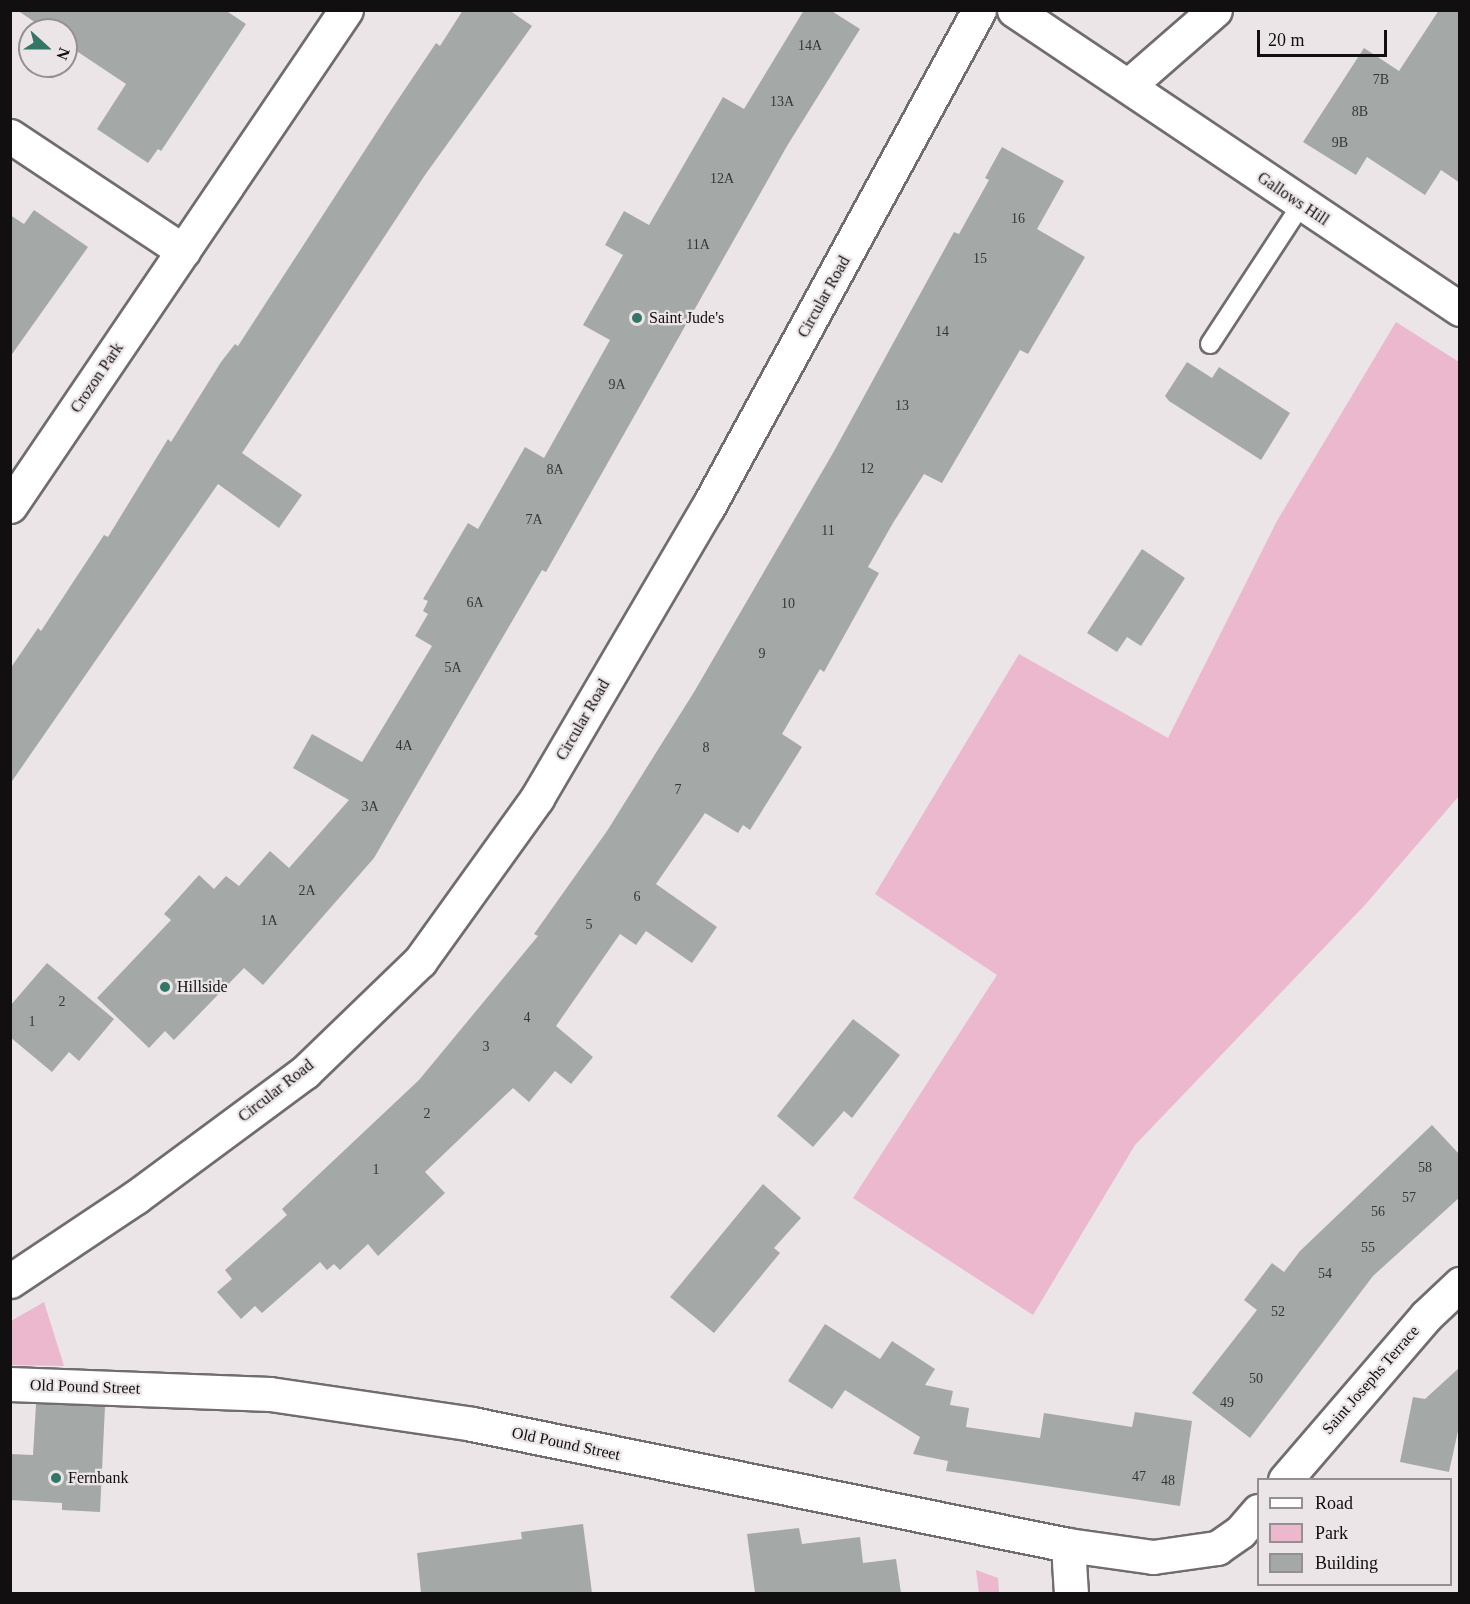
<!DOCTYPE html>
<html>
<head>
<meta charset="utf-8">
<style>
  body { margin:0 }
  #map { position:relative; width:1470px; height:1604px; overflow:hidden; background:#ebe5e7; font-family:"Times New Roman",serif }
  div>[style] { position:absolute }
  .green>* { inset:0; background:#ebb8cd }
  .building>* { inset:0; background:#a4a9a8 }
  .roads { filter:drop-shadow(2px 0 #716c6e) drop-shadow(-2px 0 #716c6e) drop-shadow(0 2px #716c6e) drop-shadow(0 -2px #716c6e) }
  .service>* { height:18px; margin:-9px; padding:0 9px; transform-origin:9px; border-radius:9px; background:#fff }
  .minor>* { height:33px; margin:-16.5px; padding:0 16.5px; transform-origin:16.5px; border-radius:16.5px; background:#fff }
  .tertiary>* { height:33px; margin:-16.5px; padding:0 16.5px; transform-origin:16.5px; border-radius:16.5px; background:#fff }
  .dots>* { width:16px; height:16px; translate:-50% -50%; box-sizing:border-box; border:3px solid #ebe5e7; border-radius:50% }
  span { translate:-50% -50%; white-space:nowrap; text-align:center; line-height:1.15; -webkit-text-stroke:4.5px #ebe5e7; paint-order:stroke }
  .number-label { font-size:14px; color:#363636 }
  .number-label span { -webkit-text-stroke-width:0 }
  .street-label { font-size:16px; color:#110f10 }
  .poi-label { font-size:16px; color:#110f10 }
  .left { translate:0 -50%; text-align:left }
  .frame { position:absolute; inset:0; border:12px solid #110f10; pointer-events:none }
  .legend { position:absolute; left:1257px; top:1478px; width:195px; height:108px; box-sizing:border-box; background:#ebe5e7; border:2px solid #948f91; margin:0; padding:8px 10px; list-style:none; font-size:18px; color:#110f10 }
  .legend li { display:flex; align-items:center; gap:12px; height:30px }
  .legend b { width:30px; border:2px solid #948f91 }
  .north { position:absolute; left:18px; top:18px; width:60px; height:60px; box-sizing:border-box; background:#ebe5e7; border:2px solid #948f91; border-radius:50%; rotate:111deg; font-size:16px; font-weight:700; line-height:24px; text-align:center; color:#110f10 }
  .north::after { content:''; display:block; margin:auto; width:21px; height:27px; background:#337566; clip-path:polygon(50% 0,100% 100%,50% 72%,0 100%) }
  .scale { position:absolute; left:1257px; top:30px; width:130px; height:27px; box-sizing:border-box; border:3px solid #110f10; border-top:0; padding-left:8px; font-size:18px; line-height:21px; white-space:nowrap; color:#110f10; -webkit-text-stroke:4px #ebe5e7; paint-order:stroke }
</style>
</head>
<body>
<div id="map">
  <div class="green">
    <div style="clip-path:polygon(1396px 322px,1459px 362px,1459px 796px,1364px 906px,1135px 1145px,1033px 1315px,853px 1198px,997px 975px,875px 894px,1019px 654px,1168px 738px,1277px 521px)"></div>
    <div style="clip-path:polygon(44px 1302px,64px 1366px,11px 1365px,11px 1321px)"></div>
    <div style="clip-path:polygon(976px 1570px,998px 1578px,999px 1593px,979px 1593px)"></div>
  </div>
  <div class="building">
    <div style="clip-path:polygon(17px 10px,225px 10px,246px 24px,161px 151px,158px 149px,148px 163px,97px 129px,126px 84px,66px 44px,66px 30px,46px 30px)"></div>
    <div style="clip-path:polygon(463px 10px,509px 10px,532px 26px,425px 175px,242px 453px,302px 495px,279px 528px,218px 484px,10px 784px,10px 669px,38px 628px,41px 631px,104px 535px,108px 537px,168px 439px,171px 442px,221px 362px,235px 344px,238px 346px,391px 110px,436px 43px,440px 46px)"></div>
    <div style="clip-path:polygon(804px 10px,830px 10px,860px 29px,787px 146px,546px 572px,542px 570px,374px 858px,263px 985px,244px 968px,174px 1040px,165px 1031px,149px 1048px,97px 998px,171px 920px,164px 914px,199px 875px,214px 889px,226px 876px,239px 886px,270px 851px,289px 868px,349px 800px,293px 768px,312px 734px,362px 762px,432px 646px,415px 636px,428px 614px,423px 611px,428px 601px,423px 599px,468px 523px,478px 529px,525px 447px,544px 458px,610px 340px,583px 325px,623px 255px,605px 245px,624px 211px,649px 225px,723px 97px,744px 109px)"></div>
    <div style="clip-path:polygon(1439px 10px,1460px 10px,1460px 183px,1441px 170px,1425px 195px,1367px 157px,1356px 175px,1303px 142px,1364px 48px,1399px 71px)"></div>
    <div style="clip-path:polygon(1002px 147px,1064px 181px,1037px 229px,1085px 257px,1028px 354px,1020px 350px,942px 483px,924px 474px,893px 523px,868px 567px,879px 573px,824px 672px,820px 669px,782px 734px,802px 747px,750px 830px,743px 825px,738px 833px,705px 813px,656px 884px,717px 927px,692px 963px,646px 931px,636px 945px,620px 934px,556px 1026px,593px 1057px,571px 1084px,555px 1071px,529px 1102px,513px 1088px,425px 1172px,445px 1193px,378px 1256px,368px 1244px,340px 1270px,334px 1264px,327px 1270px,320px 1262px,262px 1313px,255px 1306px,241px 1319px,217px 1292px,232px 1279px,225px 1270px,287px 1215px,282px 1209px,419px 1080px,538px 936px,534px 934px,607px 831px,694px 692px,833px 453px,954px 232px,959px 234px,989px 180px,985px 178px)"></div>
    <div style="clip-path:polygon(34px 210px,88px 247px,10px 357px,10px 215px,24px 224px)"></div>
    <div style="clip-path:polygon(1187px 362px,1212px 378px,1219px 367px,1290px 413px,1261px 460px,1169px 401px,1165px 396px)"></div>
    <div style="clip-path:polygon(1142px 549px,1185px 578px,1141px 646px,1127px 637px,1117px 652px,1087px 633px)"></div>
    <div style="clip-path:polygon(47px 963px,114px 1019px,79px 1061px,69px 1052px,52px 1072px,10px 1037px,10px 1006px)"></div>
    <div style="clip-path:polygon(853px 1019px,900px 1055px,852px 1118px,844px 1111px,813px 1147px,777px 1116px)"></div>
    <div style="clip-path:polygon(1432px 1125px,1460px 1155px,1460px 1197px,1373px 1276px,1250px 1438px,1192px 1393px,1257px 1310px,1244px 1300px,1272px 1263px,1284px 1272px,1300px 1251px)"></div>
    <div style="clip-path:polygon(763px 1184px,801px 1218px,774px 1248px,780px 1253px,714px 1333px,670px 1297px)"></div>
    <div style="clip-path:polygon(825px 1324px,880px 1359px,892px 1341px,935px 1369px,925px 1385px,953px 1391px,950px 1405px,969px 1408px,966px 1427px,1040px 1438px,1044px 1413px,1132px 1427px,1135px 1412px,1192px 1421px,1180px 1506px,946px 1471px,948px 1461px,913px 1454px,920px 1437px,845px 1390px,832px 1409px,788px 1381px)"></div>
    <div style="clip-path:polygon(1460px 1367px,1460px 1422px,1449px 1472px,1400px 1462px,1413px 1397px,1425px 1399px)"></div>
    <div style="clip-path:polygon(36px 1404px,105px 1406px,100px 1512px,62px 1510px,62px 1503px,10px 1500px,10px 1454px,33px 1455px)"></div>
    <div style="clip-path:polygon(583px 1524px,592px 1593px,421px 1593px,417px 1553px,522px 1539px,521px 1532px)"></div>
    <div style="clip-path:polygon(799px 1528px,802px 1544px,860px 1537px,863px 1563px,896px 1559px,901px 1593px,755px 1593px,747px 1534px)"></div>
  </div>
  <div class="roads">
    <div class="service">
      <div style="left:1210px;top:344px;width:166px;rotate:-56.8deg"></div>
    </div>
    <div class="minor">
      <div style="left:10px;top:136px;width:208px;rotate:33.6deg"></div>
      <div style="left:10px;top:506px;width:599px;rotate:-55.89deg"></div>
      <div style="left:1285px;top:1480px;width:216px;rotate:-49.3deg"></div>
      <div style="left:1426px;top:1316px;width:47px;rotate:-43.3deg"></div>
      <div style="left:1068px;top:1545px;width:86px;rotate:8deg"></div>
      <div style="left:1153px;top:1557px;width:65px;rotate:-8deg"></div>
      <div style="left:1217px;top:1548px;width:28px;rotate:-35deg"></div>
      <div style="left:1240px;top:1532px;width:28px;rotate:-49deg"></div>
    </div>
    <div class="tertiary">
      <div style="left:1014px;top:10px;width:537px;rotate:33.84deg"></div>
      <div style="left:1129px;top:85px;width:114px;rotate:-41.1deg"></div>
      <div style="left:10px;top:1281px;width:151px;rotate:-33.7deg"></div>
      <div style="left:136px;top:1197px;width:210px;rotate:-36.5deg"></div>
      <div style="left:305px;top:1072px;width:160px;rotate:-44deg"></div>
      <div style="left:420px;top:961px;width:201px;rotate:-54.3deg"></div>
      <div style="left:537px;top:798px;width:338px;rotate:-59.6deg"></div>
      <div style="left:708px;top:507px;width:566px;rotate:-61.4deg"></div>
      <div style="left:10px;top:1384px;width:260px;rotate:2.2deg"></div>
      <div style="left:270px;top:1394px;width:204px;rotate:8.4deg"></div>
      <div style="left:472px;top:1424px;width:608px;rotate:11.48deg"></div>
      <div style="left:1068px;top:1545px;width:49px;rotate:86.5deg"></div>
    </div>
  </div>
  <div class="dots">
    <div style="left:637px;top:318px;background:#337566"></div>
    <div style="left:165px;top:987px;background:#337566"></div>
    <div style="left:56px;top:1478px;background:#337566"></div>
  </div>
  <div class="number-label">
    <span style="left:810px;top:46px">14A</span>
    <span style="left:1381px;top:80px">7B</span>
    <span style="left:782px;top:102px">13A</span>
    <span style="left:1360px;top:112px">8B</span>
    <span style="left:1340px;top:143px">9B</span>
    <span style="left:722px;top:179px">12A</span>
    <span style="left:1018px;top:219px">16</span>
    <span style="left:698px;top:245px">11A</span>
    <span style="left:980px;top:259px">15</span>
    <span style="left:942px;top:332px">14</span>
    <span style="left:617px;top:385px">9A</span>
    <span style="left:902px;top:406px">13</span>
    <span style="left:867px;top:469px">12</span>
    <span style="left:555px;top:470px">8A</span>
    <span style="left:534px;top:520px">7A</span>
    <span style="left:828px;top:531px">11</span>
    <span style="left:475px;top:603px">6A</span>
    <span style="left:788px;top:604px">10</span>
    <span style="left:762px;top:654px">9</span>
    <span style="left:453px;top:668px">5A</span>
    <span style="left:404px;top:746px">4A</span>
    <span style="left:706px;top:748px">8</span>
    <span style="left:678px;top:790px">7</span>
    <span style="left:370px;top:807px">3A</span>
    <span style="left:307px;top:891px">2A</span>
    <span style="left:637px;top:897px">6</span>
    <span style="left:269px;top:921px">1A</span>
    <span style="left:589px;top:925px">5</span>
    <span style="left:62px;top:1002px">2</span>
    <span style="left:527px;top:1018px">4</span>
    <span style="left:32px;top:1022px">1</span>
    <span style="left:486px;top:1047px">3</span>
    <span style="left:427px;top:1114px">2</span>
    <span style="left:1425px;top:1168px">58</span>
    <span style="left:376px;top:1170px">1</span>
    <span style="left:1409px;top:1198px">57</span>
    <span style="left:1378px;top:1212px">56</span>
    <span style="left:1368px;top:1248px">55</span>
    <span style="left:1325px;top:1274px">54</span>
    <span style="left:1278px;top:1312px">52</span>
    <span style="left:1256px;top:1379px">50</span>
    <span style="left:1227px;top:1403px">49</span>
    <span style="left:1139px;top:1477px">47</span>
    <span style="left:1168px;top:1481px">48</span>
  </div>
  <div class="street-label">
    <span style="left:1293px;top:199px;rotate:34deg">Gallows Hill</span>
    <span style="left:824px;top:297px;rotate:-61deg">Circular Road</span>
    <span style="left:97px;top:378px;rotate:-56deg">Crozon Park</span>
    <span style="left:583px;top:720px;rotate:-60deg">Circular Road</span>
    <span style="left:276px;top:1091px;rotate:-38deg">Circular Road</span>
    <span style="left:1371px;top:1380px;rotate:-49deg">Saint Josephs Terrace</span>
    <span style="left:85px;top:1387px;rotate:2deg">Old Pound Street</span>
    <span style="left:566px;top:1444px;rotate:12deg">Old Pound Street</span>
  </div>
  <div class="poi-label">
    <span class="left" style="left:649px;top:318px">Saint Jude's</span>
    <span class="left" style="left:177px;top:987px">Hillside</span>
    <span class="left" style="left:68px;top:1478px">Fernbank</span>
  </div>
  <div class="frame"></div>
  <ul class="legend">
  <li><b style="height:8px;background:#fff"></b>Road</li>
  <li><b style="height:16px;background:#ebb8cd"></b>Park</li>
  <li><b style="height:16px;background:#a4a9a8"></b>Building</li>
  </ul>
  <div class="north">N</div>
  <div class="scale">20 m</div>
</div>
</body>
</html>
